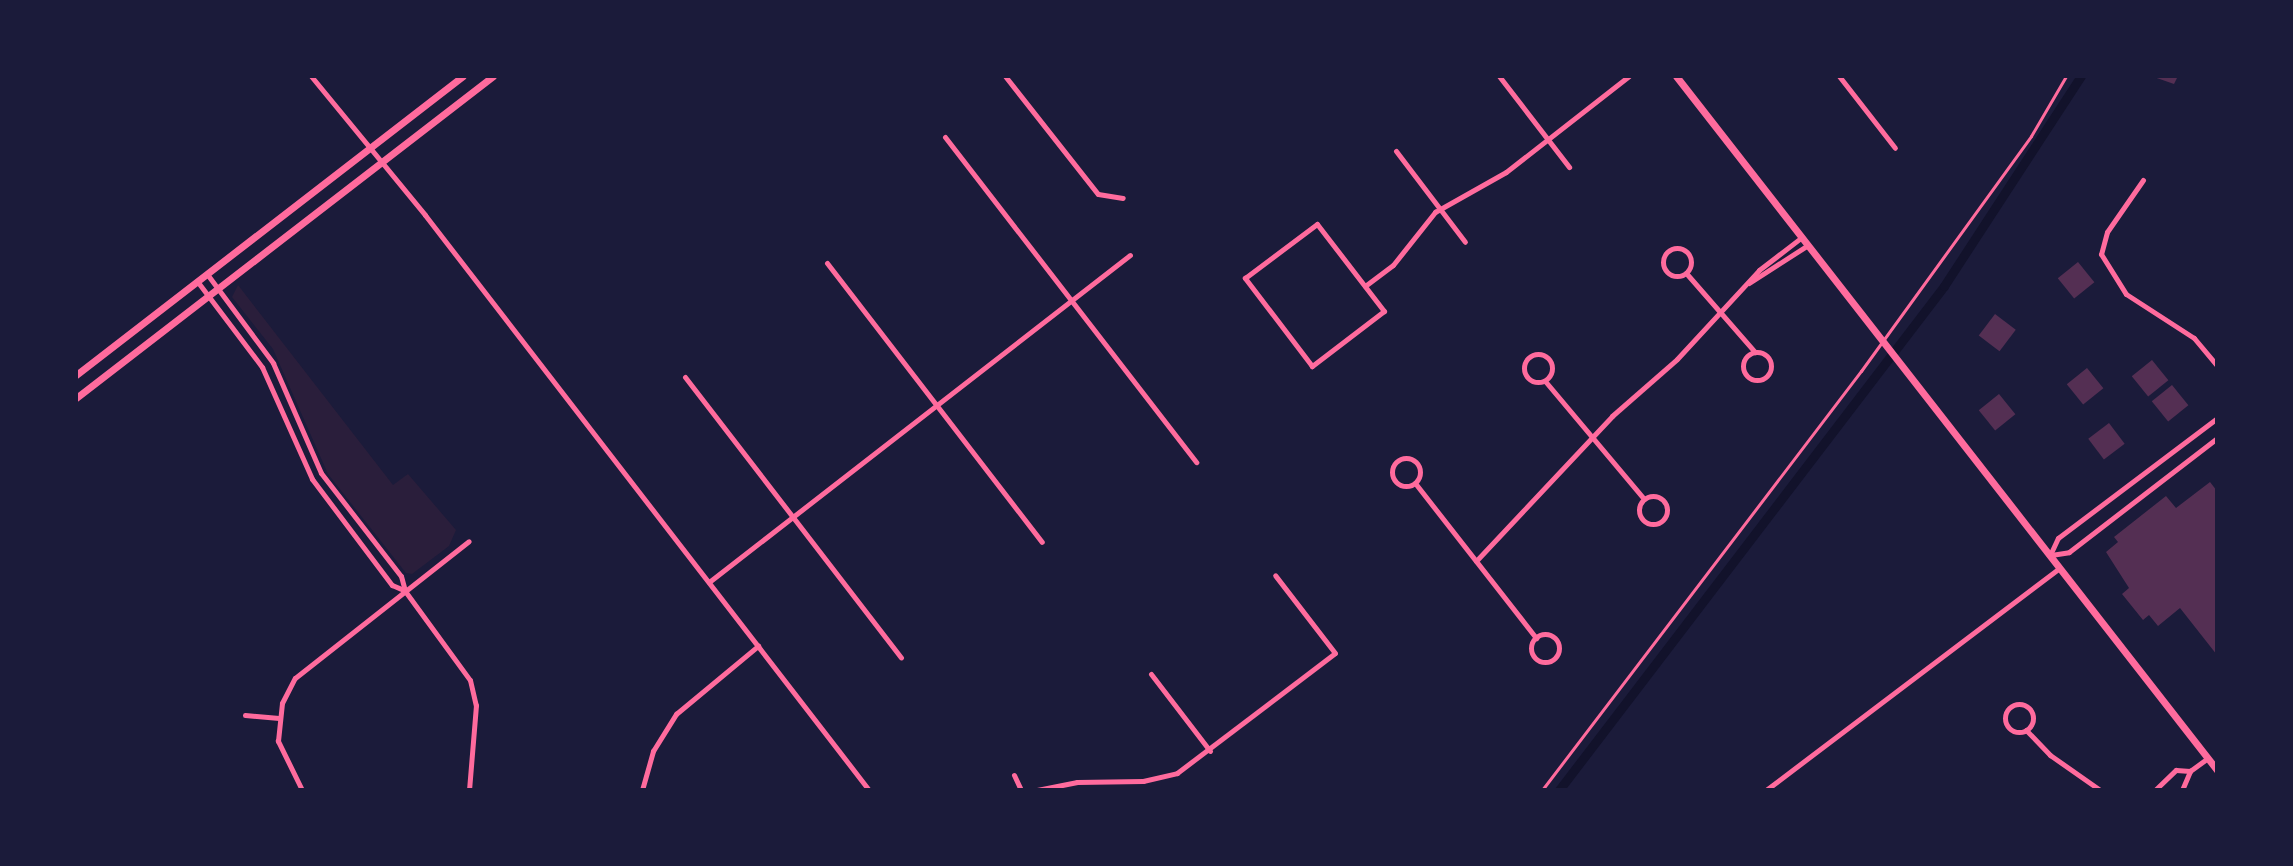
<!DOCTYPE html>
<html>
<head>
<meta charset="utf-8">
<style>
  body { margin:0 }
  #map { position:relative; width:2293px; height:866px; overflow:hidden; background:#1b1b3a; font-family:Cabin,sans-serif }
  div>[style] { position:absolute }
  .green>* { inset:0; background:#2a1e3b }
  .canal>* { height:9px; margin:-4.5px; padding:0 4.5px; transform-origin:4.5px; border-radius:4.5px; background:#12122b }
  .building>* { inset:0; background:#542f53; transform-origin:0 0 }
  .service>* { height:3px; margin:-1.5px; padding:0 1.5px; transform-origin:1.5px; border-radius:1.5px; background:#ff6b9d }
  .minor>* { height:5px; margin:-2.5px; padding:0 2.5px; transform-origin:2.5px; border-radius:2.5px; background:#ff6b9d }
  .minor>.ring { margin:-2.5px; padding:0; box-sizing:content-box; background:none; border:5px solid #ff6b9d; border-radius:50% }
  .secondary>* { height:7px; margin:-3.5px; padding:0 3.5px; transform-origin:3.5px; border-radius:3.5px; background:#ff6b9d }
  span { translate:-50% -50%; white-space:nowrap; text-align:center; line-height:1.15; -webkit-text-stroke:6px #1b1b3a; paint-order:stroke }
  .frame { position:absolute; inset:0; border:78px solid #1b1b3a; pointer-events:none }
</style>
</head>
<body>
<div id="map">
  <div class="green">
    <div style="clip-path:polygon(238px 285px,393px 485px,408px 474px,456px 530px,449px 546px,412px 574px,406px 573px,328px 474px,273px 349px,232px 297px)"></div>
  </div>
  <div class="canal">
    <div style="left:1559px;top:790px;width:634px;rotate:-52.62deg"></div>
    <div style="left:1944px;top:286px;width:251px;rotate:-56.9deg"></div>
  </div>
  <div class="building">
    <div style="clip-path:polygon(2151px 76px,2178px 76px,2174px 84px)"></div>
    <div style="left:2078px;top:262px;width:26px;height:26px;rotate:51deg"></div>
    <div style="left:1995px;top:314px;width:26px;height:27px;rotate:37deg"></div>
    <div style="left:2152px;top:360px;width:26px;height:26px;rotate:51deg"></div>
    <div style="left:2087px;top:368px;width:26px;height:26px;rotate:51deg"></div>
    <div style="left:2172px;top:385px;width:26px;height:26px;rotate:51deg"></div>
    <div style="left:1999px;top:394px;width:26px;height:26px;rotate:51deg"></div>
    <div style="left:2109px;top:423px;width:26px;height:26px;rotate:53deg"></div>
    <div style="clip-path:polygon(2210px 482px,2217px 491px,2217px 655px,2180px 608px,2158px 626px,2149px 615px,2143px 620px,2122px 594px,2129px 588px,2106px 552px,2118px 542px,2114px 537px,2166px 496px,2176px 508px)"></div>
  </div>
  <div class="service">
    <div style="left:1542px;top:790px;width:527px;rotate:-52.72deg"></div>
    <div style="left:1861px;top:371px;width:290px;rotate:-54.1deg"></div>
    <div style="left:2031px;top:136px;width:69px;rotate:-59.7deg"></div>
  </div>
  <div class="minor">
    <div style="left:311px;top:76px;width:180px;rotate:50.6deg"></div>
    <div style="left:425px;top:215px;width:726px;rotate:52.33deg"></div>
    <div style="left:1005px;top:76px;width:150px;rotate:51.8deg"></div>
    <div style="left:1098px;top:194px;width:25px;rotate:9deg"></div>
    <div style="left:1499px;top:76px;width:115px;rotate:52.4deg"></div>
    <div style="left:1839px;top:76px;width:91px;rotate:52.1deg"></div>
    <div style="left:945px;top:137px;width:411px;rotate:52.3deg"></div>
    <div style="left:1396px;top:151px;width:114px;rotate:52.8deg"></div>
    <div style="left:2143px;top:180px;width:63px;rotate:124.7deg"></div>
    <div style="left:2107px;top:232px;width:23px;rotate:105deg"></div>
    <div style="left:2101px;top:254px;width:47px;rotate:58deg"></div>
    <div style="left:2126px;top:294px;width:81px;rotate:32.9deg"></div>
    <div style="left:2194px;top:338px;width:35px;rotate:50deg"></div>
    <div style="left:1317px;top:224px;width:110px;rotate:52.4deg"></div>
    <div style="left:1384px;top:311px;width:91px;rotate:142.6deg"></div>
    <div style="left:1312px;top:366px;width:111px;rotate:-127.3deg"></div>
    <div style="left:1245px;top:278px;width:90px;rotate:-36.9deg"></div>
    <div class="ring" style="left:1663px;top:248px;width:23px;height:23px"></div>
    <div style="left:827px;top:263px;width:352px;rotate:52.4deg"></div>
    <div style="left:1686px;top:273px;width:105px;rotate:48.9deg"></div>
    <div style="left:207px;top:274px;width:111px;rotate:53.4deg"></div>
    <div style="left:273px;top:363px;width:120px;rotate:66.4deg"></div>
    <div style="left:321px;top:473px;width:130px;rotate:52.2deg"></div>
    <div style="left:401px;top:576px;width:16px;rotate:75deg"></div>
    <div style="left:405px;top:591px;width:110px;rotate:53.9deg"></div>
    <div style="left:470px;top:680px;width:26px;rotate:77deg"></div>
    <div style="left:476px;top:705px;width:85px;rotate:94.7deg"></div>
    <div style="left:197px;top:281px;width:108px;rotate:52.9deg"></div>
    <div style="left:262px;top:367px;width:123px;rotate:65.9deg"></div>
    <div style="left:312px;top:479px;width:133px;rotate:53deg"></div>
    <div style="left:392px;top:585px;width:13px;rotate:23deg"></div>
    <div style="left:1749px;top:283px;width:70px;rotate:-32.8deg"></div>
    <div style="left:1365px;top:286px;width:35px;rotate:-37deg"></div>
    <div style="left:1393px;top:265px;width:68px;rotate:-51.6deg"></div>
    <div style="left:1435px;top:212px;width:81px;rotate:-29.4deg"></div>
    <div style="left:1506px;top:172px;width:156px;rotate:-38deg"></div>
    <div class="ring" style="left:1743px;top:352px;width:23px;height:23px"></div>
    <div class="ring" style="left:1524px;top:354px;width:23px;height:23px"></div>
    <div style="left:685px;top:377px;width:354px;rotate:52.4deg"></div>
    <div style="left:1545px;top:381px;width:154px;rotate:50deg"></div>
    <div class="ring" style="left:1392px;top:458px;width:23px;height:23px"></div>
    <div style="left:1415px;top:483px;width:197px;rotate:52deg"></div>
    <div class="ring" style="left:1639px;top:496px;width:23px;height:23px"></div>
    <div style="left:2050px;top:555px;width:19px;rotate:-65deg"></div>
    <div style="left:2058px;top:538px;width:199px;rotate:-37deg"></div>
    <div style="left:2051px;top:555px;width:18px;rotate:-9deg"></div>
    <div style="left:2069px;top:552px;width:187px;rotate:-37.6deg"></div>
    <div style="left:1476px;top:561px;width:199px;rotate:-46.8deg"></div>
    <div style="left:1612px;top:416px;width:86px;rotate:-41.2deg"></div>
    <div style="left:1677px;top:359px;width:121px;rotate:-47.3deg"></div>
    <div style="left:1759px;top:270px;width:54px;rotate:-37.5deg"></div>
    <div style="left:709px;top:582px;width:533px;rotate:-37.84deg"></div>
    <div class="ring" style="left:1531px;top:634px;width:23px;height:23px"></div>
    <div style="left:1151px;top:674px;width:97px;rotate:52.5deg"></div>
    <div class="ring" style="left:2005px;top:704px;width:23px;height:23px"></div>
    <div style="left:245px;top:715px;width:34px;rotate:5deg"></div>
    <div style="left:2026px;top:730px;width:35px;rotate:46deg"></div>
    <div style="left:2050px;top:755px;width:61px;rotate:35deg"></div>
    <div style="left:1014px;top:775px;width:17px;rotate:65deg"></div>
    <div style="left:302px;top:790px;width:55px;rotate:-116.1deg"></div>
    <div style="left:278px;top:741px;width:38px;rotate:-84deg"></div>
    <div style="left:282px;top:703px;width:28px;rotate:-63deg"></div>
    <div style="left:295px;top:678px;width:221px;rotate:-38.2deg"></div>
    <div style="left:642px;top:790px;width:41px;rotate:-74.2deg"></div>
    <div style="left:653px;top:751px;width:44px;rotate:-58.1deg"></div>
    <div style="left:676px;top:714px;width:107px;rotate:-39.7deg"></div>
    <div style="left:1037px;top:790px;width:41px;rotate:-11.3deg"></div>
    <div style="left:1077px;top:782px;width:66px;rotate:-0.9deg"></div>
    <div style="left:1143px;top:781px;width:35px;rotate:-13deg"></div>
    <div style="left:1177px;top:773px;width:198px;rotate:-37.2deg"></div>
    <div style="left:1335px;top:653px;width:98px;rotate:-127.6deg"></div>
    <div style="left:1766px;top:790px;width:368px;rotate:-37.1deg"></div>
    <div style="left:2155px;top:790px;width:29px;rotate:-44deg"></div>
    <div style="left:2176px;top:770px;width:14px;rotate:4deg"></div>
    <div style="left:2190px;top:771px;width:22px;rotate:-36deg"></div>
    <div style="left:2182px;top:790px;width:21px;rotate:-67deg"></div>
  </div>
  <div class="secondary">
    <div style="left:1676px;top:76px;width:880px;rotate:52.06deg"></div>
    <div style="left:76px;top:375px;width:489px;rotate:-37.7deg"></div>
    <div style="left:76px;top:398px;width:527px;rotate:-37.67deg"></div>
  </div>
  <div class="frame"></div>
</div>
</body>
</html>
